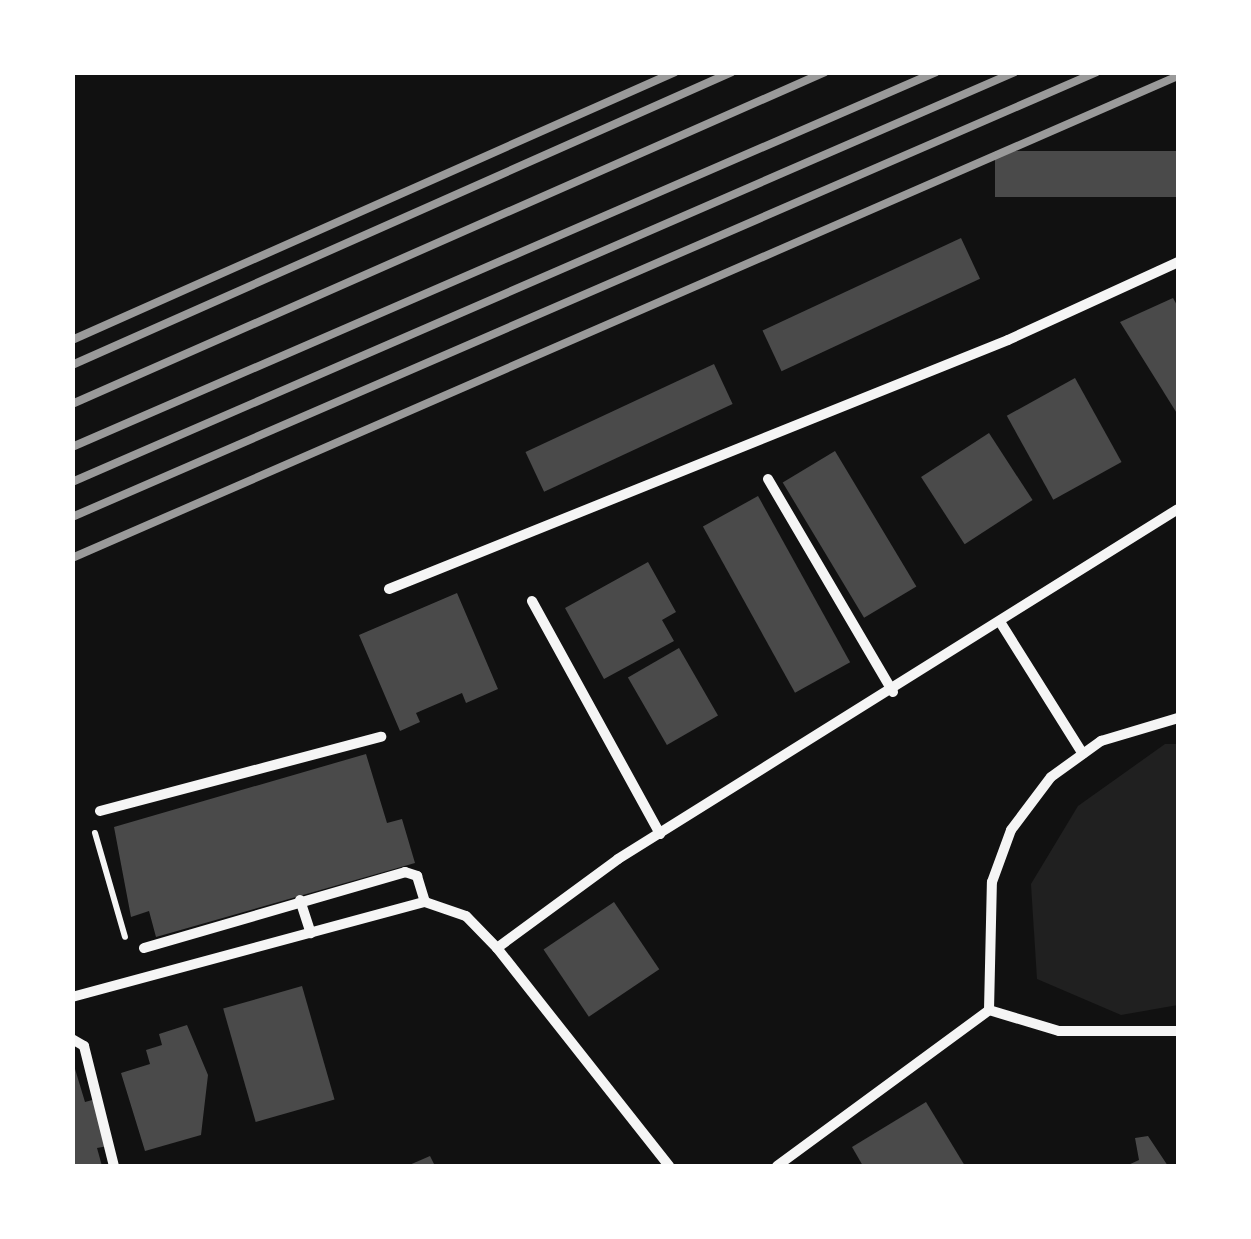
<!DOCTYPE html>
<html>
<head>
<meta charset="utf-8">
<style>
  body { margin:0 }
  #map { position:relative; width:1251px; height:1239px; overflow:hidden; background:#111; font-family:Arial,sans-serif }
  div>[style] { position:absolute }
  .green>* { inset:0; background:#202020 }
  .building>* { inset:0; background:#4a4a4a; transform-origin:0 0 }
  .path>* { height:6px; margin:-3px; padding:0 3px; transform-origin:3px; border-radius:3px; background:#f5f5f5 }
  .minor>* { height:10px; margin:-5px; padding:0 5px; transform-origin:5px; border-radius:5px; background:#f5f5f5 }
  .rail>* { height:8px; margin:-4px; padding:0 4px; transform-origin:4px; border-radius:4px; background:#9a9a9a }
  span { translate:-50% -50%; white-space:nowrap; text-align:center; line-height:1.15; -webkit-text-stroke:10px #fff; paint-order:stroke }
  .frame { position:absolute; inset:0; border:75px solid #fff; pointer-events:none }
</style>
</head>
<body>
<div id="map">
  <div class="green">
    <div style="clip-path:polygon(1165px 744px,1178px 744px,1178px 1005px,1121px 1015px,1037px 979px,1031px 884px,1078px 806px)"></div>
  </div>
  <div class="building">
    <div style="left:1178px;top:151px;width:46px;height:183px;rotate:90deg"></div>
    <div style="left:961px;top:238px;width:45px;height:219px;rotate:65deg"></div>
    <div style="clip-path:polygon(1173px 298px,1178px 307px,1178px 415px,1120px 322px)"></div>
    <div style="left:714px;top:364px;width:44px;height:208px;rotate:65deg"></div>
    <div style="left:1075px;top:378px;width:96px;height:78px;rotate:61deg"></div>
    <div style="left:989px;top:433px;width:80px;height:81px;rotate:57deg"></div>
    <div style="left:835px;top:451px;width:158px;height:61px;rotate:59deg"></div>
    <div style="left:758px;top:496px;width:190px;height:63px;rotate:61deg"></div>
    <div style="clip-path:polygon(648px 562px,676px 612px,662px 620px,674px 641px,604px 679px,565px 608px)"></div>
    <div style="clip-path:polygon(457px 593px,498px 689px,466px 703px,462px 693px,416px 713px,420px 722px,400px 731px,359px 635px)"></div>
    <div style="left:679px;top:648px;width:78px;height:59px;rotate:60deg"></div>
    <div style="clip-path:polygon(366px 754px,387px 823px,402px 819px,415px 863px,156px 937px,149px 911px,131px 917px,114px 827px)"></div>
    <div style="left:614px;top:902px;width:81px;height:85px;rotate:56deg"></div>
    <div style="left:302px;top:986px;width:118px;height:82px;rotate:74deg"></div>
    <div style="clip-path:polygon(187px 1025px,208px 1075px,201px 1135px,145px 1151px,121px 1073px,150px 1064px,146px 1050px,162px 1045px,159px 1034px)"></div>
    <div style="clip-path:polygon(72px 1059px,85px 1102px,96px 1099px,108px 1146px,97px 1148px,102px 1166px,72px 1166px)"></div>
    <div style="clip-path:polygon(926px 1102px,965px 1166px,863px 1166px,852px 1147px)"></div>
    <div style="clip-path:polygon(1148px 1136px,1168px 1166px,1126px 1166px,1139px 1160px,1135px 1138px)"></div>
    <div style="clip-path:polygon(430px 1156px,435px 1166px,407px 1166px)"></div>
  </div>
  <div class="path">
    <div style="left:95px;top:833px;width:108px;rotate:73.9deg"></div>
  </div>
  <div class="minor">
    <div style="left:768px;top:479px;width:247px;rotate:59.6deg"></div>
    <div style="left:389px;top:589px;width:667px;rotate:-21.91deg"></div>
    <div style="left:1008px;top:340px;width:187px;rotate:-24.6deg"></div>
    <div style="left:532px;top:601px;width:266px;rotate:61.2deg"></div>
    <div style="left:1002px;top:625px;width:152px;rotate:57.9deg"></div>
    <div style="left:100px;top:811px;width:291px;rotate:-14.8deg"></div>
    <div style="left:300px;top:900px;width:35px;rotate:72deg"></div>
    <div style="left:144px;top:948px;width:272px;rotate:-16.2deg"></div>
    <div style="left:405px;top:872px;width:13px;rotate:18deg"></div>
    <div style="left:417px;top:876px;width:27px;rotate:73deg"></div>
    <div style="left:497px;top:948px;width:150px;rotate:-36.3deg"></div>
    <div style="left:618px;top:859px;width:660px;rotate:-32.01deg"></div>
    <div style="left:72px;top:997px;width:366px;rotate:-15.1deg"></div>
    <div style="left:425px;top:902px;width:43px;rotate:18.9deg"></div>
    <div style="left:466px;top:916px;width:45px;rotate:45.9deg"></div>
    <div style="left:497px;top:948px;width:278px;rotate:51.7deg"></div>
    <div style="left:989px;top:1010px;width:128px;rotate:-88.7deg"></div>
    <div style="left:992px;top:882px;width:55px;rotate:-69.9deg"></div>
    <div style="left:1011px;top:830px;width:66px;rotate:-53deg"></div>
    <div style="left:1051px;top:777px;width:62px;rotate:-35.8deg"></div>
    <div style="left:1101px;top:741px;width:80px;rotate:-16.6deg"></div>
    <div style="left:989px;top:1010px;width:73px;rotate:16.7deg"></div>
    <div style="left:1059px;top:1031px;width:119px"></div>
    <div style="left:72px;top:1039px;width:14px;rotate:30deg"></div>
    <div style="left:84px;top:1046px;width:124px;rotate:76deg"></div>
    <div style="left:777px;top:1166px;width:263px;rotate:-36.3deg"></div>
  </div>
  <div class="rail">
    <div style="left:72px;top:340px;width:660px;rotate:-23.96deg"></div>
    <div style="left:72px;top:365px;width:722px;rotate:-23.94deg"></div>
    <div style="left:72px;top:404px;width:823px;rotate:-23.79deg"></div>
    <div style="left:72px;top:447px;width:942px;rotate:-23.46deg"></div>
    <div style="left:72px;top:482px;width:1028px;rotate:-23.5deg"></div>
    <div style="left:72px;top:517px;width:1117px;rotate:-23.47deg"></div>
    <div style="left:72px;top:558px;width:1206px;rotate:-23.55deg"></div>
  </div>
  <div class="frame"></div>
</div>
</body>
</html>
